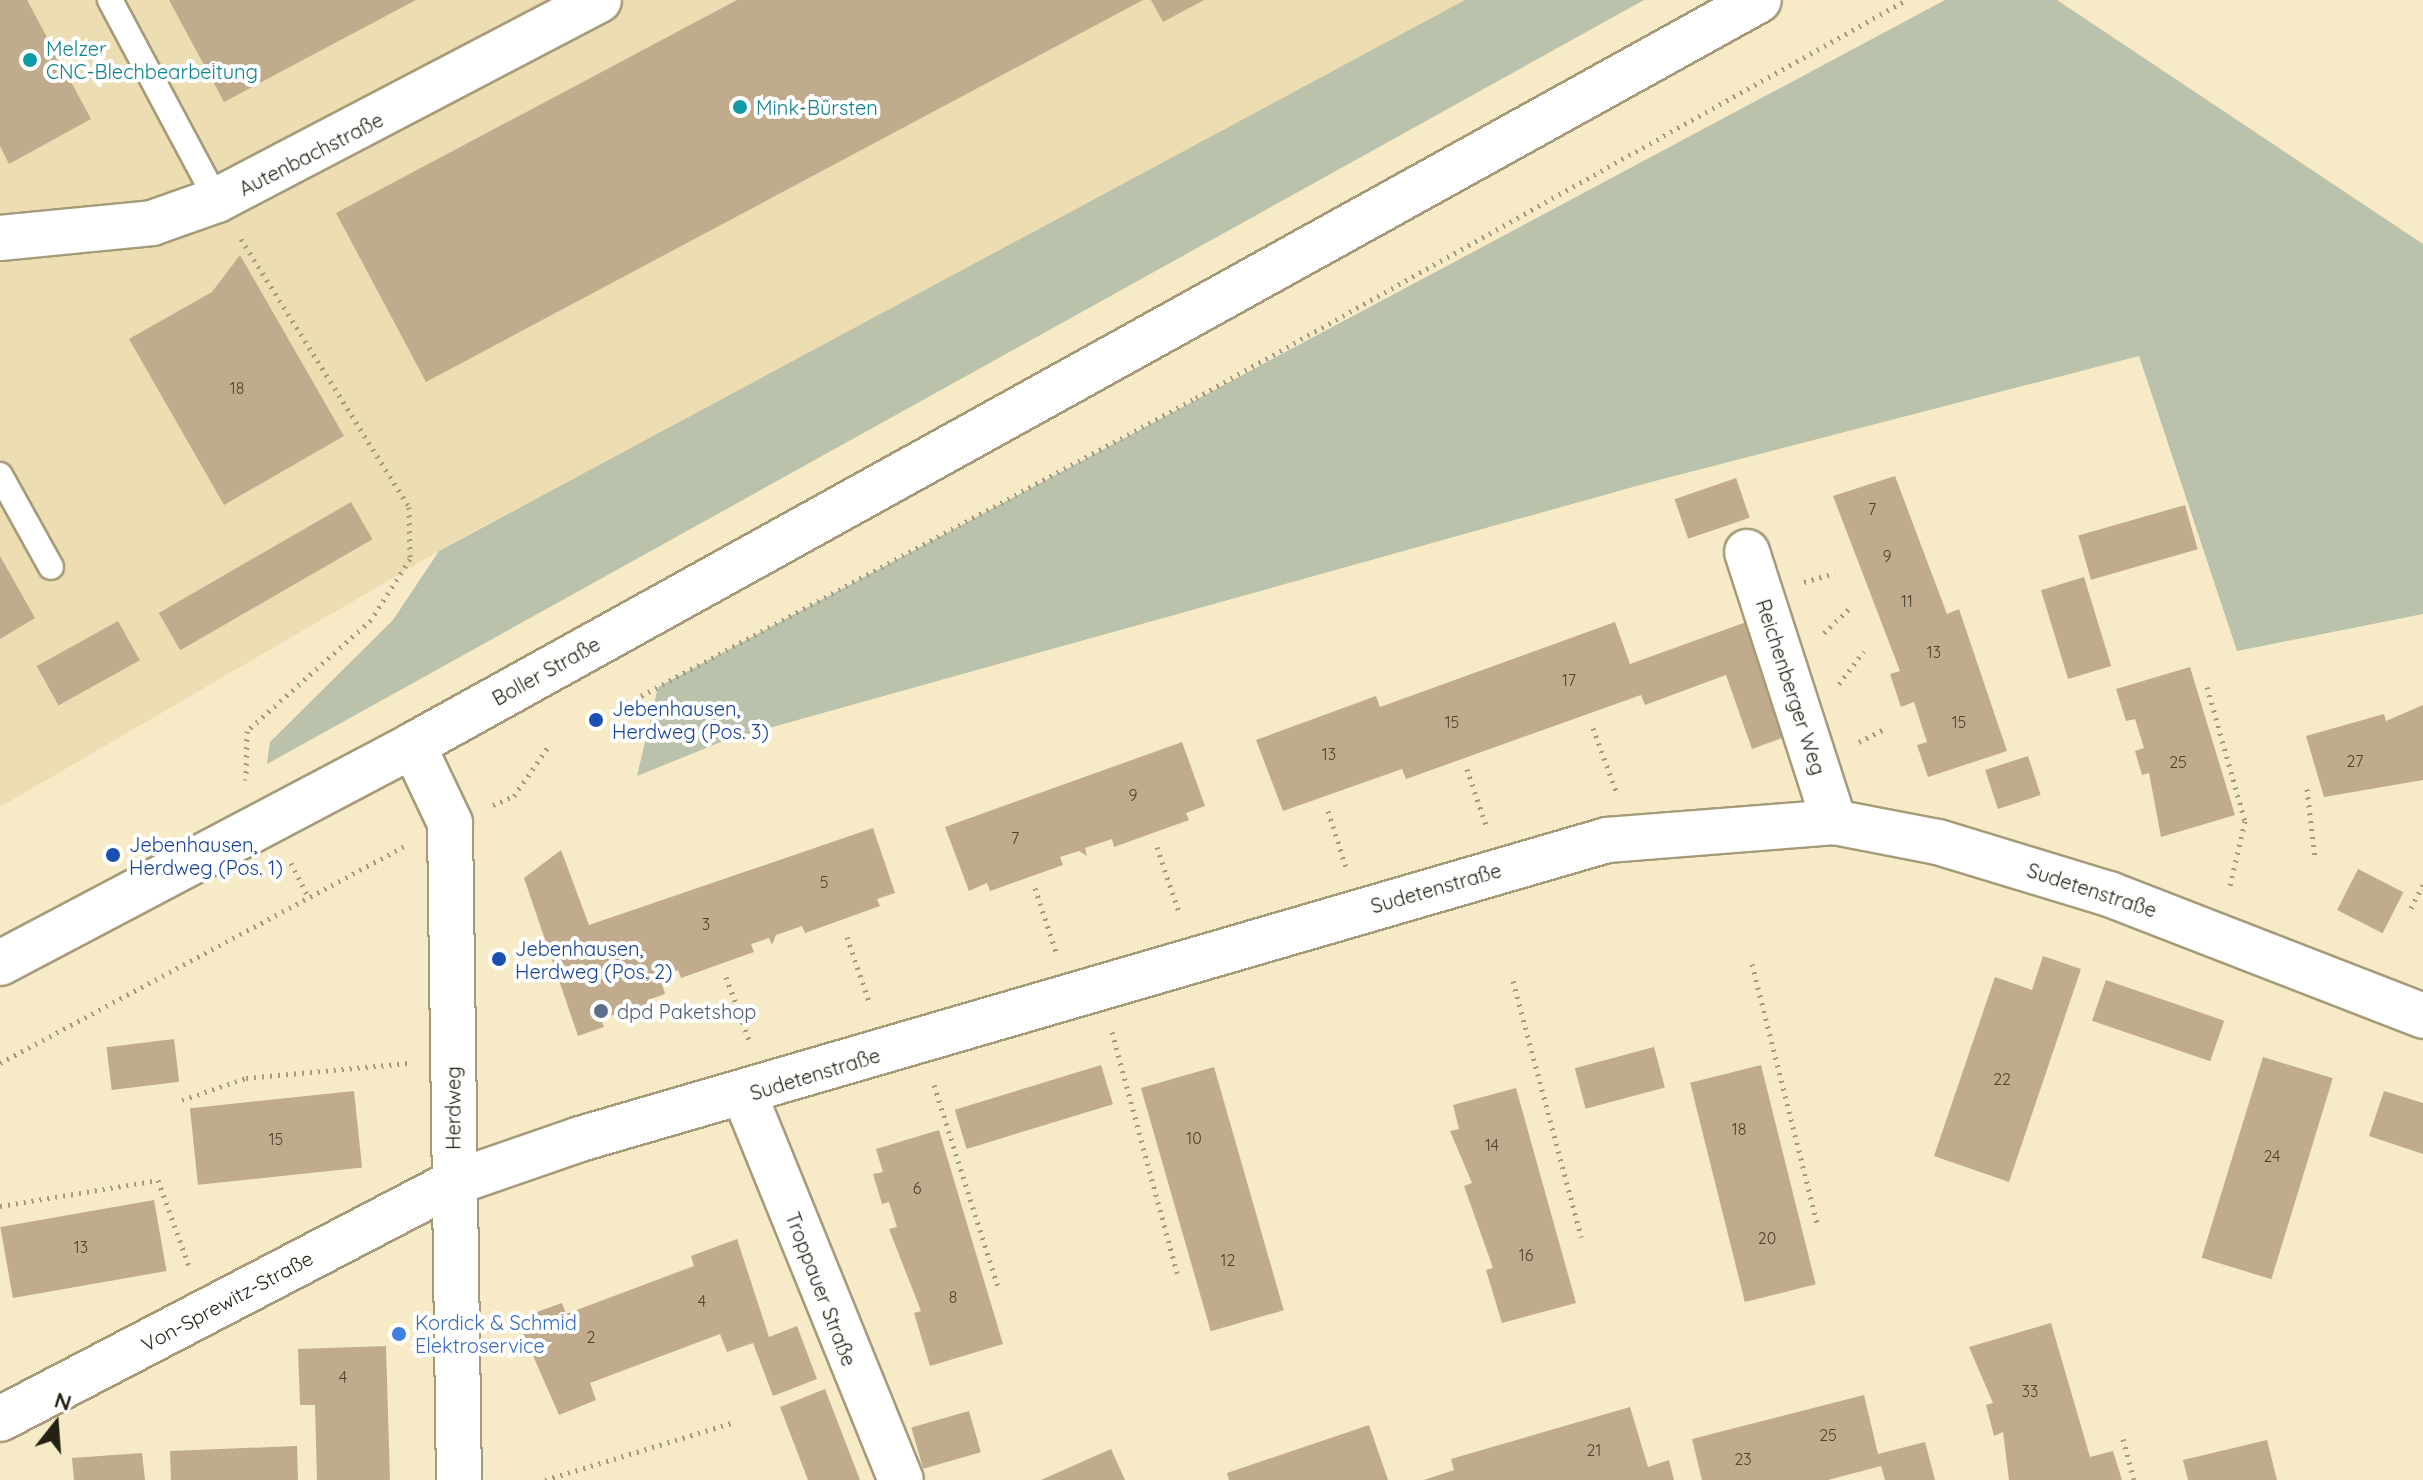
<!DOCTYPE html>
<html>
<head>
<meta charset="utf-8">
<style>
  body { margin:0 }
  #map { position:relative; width:2423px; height:1480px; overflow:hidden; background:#f6ebc6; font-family:Quicksand,sans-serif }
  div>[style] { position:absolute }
  .built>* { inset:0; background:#ecdeb2 }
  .green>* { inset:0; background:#bac2ab }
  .building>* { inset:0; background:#c0ac8c; transform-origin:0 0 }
  .path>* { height:5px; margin-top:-2.5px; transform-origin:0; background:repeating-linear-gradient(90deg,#a39b7f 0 2px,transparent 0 8px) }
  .roads { filter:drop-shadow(2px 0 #a69b79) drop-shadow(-2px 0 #a69b79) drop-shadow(0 2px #a69b79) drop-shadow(0 -2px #a69b79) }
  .service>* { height:24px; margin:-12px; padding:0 12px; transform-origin:12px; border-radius:12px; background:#fff }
  .minor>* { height:44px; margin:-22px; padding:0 22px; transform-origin:22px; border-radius:22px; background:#fff }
  .secondary>* { height:44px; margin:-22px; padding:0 22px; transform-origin:22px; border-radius:22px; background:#fff }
  .dots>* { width:22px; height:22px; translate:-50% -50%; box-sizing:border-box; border:4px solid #fff; border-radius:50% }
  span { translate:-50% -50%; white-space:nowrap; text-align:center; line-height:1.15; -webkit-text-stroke:8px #fff; paint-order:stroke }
  .number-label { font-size:16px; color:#4b4330 }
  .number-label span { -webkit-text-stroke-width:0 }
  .culture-label { font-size:20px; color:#0d838f }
  .left { translate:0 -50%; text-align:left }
  .street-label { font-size:20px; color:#242012 }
  .transit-label { font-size:20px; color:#164399 }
  .service-label { font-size:20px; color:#4e5e75 }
  .shop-label { font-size:20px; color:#366cbe }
  .north { position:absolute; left:16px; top:1384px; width:80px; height:80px; -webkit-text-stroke:6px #fff; paint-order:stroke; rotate:17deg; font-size:22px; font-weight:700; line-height:32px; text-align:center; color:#242012 }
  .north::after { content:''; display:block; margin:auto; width:28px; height:36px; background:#242012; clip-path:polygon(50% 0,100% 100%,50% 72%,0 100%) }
</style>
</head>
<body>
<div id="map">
  <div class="built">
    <div style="clip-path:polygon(0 0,1482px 0,1361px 74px,472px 532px,0 807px)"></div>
  </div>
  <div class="green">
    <div style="clip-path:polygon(1465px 0,1644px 0,267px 764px,270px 742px,393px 620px,439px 551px)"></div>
    <div style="clip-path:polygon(1945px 0,2057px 0,2423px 244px,2423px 614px,2237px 651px,2139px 356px,1651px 482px,726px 740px,637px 776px,658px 687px)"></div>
  </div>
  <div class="building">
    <div style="clip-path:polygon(0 0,27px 0,91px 119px,9px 164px,0 146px)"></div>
    <div style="clip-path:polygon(169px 0,416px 0,224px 102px)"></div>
    <div style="clip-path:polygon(737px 0,1143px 0,426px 382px,336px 213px)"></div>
    <div style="clip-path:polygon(1151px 0,1204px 0,1163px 22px)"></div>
    <div style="clip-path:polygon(240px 255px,344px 436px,224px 505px,129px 339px,212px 292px)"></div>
    <div style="clip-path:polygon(1895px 476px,1947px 614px,1959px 609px,2007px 751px,1928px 777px,1917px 745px,1927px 742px,1914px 702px,1901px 707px,1890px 674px,1900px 671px,1833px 496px)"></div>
    <div style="left:1736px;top:478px;width:42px;height:65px;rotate:71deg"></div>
    <div style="left:351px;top:502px;width:43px;height:222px;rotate:60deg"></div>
    <div style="left:2185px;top:505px;width:46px;height:111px;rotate:74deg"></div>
    <div style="clip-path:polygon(0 556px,35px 618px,0 639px)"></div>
    <div style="left:2084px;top:577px;width:93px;height:45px;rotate:73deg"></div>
    <div style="clip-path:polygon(1752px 620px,1793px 734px,1752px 749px,1726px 675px,1645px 705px,1641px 695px,1406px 779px,1402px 769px,1283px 811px,1256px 740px,1376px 696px,1380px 707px,1615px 622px,1630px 664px)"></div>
    <div style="left:118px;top:621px;width:45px;height:93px;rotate:61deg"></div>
    <div style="clip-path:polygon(2190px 667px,2235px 815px,2161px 837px,2149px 773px,2142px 775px,2135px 751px,2144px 748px,2135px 719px,2126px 721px,2116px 689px)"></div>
    <div style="clip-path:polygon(2423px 705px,2423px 780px,2324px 797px,2306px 736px,2384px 714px,2386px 721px)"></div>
    <div style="clip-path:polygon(1182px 742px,1205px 806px,1186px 813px,1189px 820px,1114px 847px,1112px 839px,1085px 848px,1087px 856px,1079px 851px,1060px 857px,1063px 865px,990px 891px,987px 883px,969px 891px,945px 827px)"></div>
    <div style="left:2028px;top:756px;width:41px;height:45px;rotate:72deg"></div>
    <div style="clip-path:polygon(873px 828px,895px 893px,877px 899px,880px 906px,805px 933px,802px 926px,776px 935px,772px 945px,769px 938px,751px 944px,754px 952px,681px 978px,678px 970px,660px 977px,665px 994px,648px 1000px,652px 1009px,600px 1017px,604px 1027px,578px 1036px,524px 878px,561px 850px,589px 925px)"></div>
    <div style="left:2358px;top:869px;width:51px;height:46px;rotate:27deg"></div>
    <div style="clip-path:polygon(2043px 956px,2081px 969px,2009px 1182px,1934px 1156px,1995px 977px,2032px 990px)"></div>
    <div style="left:2106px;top:980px;width:125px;height:43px;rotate:19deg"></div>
    <div style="left:174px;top:1039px;width:43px;height:68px;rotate:83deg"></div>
    <div style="left:1654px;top:1047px;width:42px;height:82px;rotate:75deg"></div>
    <div style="left:2263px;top:1057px;width:73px;height:210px;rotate:17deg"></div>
    <div style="left:1101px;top:1065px;width:41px;height:153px;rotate:73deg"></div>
    <div style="left:1761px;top:1065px;width:226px;height:73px;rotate:76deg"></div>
    <div style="left:1214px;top:1067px;width:253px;height:76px;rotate:74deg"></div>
    <div style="clip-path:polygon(1516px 1088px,1576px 1303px,1502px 1323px,1486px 1270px,1493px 1268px,1464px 1186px,1472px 1183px,1450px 1131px,1459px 1129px,1453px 1105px)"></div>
    <div style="left:354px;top:1091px;width:77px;height:165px;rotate:84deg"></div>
    <div style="clip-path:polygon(2384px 1091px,2423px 1103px,2423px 1154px,2369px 1136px)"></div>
    <div style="clip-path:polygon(939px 1130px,1003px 1344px,930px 1366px,914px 1313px,921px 1311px,889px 1229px,897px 1227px,889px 1202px,882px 1204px,873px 1174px,883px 1172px,876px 1149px)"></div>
    <div style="left:154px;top:1200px;width:72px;height:156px;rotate:80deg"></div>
    <div style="clip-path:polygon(737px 1239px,769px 1337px,797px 1326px,817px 1379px,773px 1396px,753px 1343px,727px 1352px,720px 1334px,590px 1383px,596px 1400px,559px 1415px,517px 1319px,562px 1303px,566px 1314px,694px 1266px,691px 1256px)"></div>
    <div style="clip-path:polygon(2051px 1323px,2090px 1457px,2113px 1451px,2122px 1480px,2009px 1480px,2003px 1432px,1994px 1436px,1986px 1405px,1993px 1403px,1969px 1347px)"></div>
    <div style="clip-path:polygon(386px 1346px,390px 1480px,317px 1480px,315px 1405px,300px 1405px,298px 1349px)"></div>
    <div style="clip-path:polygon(825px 1389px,860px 1480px,808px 1480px,780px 1407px)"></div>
    <div style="clip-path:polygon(1864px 1395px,1878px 1454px,1925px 1442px,1935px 1480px,1885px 1480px,1881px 1466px,1828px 1480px,1702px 1480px,1692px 1439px)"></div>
    <div style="clip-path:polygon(1630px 1407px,1648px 1467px,1669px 1460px,1674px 1480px,1424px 1480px,1454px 1470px,1451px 1459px)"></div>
    <div style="left:969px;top:1411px;width:43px;height:60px;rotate:74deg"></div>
    <div style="clip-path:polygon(1369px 1425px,1388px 1480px,1229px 1480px,1227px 1473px)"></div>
    <div style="clip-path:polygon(2267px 1440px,2277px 1480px,2188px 1480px,2183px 1460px)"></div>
    <div style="clip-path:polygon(297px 1446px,298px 1480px,171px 1480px,170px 1451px)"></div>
    <div style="clip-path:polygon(1111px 1449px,1125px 1480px,1041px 1480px)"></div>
    <div style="clip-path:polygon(142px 1453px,145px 1480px,74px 1480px,72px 1458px)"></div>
  </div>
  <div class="path">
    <div style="left:241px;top:239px;width:316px;rotate:57.9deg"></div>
    <div style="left:409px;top:507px;width:52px;rotate:88.9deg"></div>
    <div style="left:410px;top:559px;width:72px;rotate:122.6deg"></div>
    <div style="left:371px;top:620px;width:166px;rotate:138.2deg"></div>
    <div style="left:247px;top:731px;width:49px;rotate:91.2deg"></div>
    <div style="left:1804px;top:582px;width:32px;rotate:-16deg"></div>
    <div style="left:1824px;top:633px;width:35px;rotate:-44deg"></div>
    <div style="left:1839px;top:684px;width:41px;rotate:-52.9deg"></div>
    <div style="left:2207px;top:687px;width:139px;rotate:74.2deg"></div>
    <div style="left:2245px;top:821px;width:71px;rotate:103.1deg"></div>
    <div style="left:613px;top:711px;width:662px;rotate:-28.23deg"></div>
    <div style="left:1196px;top:398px;width:814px;rotate:-29.27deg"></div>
    <div style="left:1593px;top:728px;width:67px;rotate:69.9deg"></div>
    <div style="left:1859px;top:742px;width:29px;rotate:-27deg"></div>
    <div style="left:1467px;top:769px;width:59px;rotate:71.3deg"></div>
    <div style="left:2307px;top:789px;width:68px;rotate:83.3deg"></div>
    <div style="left:493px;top:805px;width:23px;rotate:-23deg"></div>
    <div style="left:514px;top:796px;width:60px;rotate:-55.2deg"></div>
    <div style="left:1328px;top:811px;width:59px;rotate:72.2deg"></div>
    <div style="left:1157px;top:847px;width:72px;rotate:71.3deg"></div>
    <div style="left:291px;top:863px;width:36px;rotate:63deg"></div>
    <div style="left:1035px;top:888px;width:67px;rotate:71.8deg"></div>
    <div style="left:2411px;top:908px;width:27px;rotate:-63deg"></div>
    <div style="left:847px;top:937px;width:71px;rotate:71.1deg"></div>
    <div style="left:1752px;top:964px;width:267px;rotate:75.9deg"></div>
    <div style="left:726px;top:977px;width:67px;rotate:69.9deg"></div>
    <div style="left:1513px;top:981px;width:265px;rotate:75.1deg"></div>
    <div style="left:1112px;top:1032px;width:253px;rotate:74.9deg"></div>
    <div style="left:0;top:1063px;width:459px;rotate:-28.2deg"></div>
    <div style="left:934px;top:1085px;width:215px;rotate:72.4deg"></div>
    <div style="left:182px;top:1100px;width:68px;rotate:-19deg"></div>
    <div style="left:246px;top:1078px;width:163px;rotate:-5.3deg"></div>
    <div style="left:0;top:1206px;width:160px;rotate:-9.3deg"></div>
    <div style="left:158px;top:1180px;width:91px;rotate:70.2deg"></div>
    <div style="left:2123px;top:1439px;width:42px;rotate:75deg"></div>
    <div style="left:545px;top:1480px;width:195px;rotate:-17deg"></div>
  </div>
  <div class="roads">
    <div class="service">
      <div style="left:110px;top:0;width:227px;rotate:61.9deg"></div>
      <div style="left:0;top:475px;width:105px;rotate:61deg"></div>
    </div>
    <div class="minor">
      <div style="left:0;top:238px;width:153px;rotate:-5.6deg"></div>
      <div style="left:152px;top:223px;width:69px;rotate:-19.5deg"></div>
      <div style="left:217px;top:200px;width:431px;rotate:-27.6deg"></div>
      <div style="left:1747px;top:552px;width:284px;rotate:72.1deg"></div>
      <div style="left:413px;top:745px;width:86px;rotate:64.6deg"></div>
      <div style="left:450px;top:823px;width:657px;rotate:89.22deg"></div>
      <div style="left:745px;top:1096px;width:414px;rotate:67.9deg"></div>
      <div style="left:0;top:1419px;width:511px;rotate:-27.52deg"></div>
      <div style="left:453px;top:1183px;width:134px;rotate:-19.1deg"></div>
      <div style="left:580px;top:1139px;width:1070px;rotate:-16.23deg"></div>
      <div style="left:1607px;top:840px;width:228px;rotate:-4.5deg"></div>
      <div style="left:1834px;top:822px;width:106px;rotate:10.9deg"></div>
      <div style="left:1938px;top:842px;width:179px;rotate:16.9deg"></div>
      <div style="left:2109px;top:894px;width:337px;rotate:21.2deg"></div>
    </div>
    <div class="secondary">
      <div style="left:0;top:963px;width:467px;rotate:-27.8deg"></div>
      <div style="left:413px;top:745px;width:1538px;rotate:-28.96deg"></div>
    </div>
  </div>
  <div class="dots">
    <div style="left:30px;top:60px;background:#0f9aa8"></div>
    <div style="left:740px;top:107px;background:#0f9aa8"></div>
    <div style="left:596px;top:720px;background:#1a4fb4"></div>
    <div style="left:113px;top:855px;background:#1a4fb4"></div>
    <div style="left:499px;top:959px;background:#1a4fb4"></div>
    <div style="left:601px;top:1011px;background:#5c6f8a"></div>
    <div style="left:399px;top:1334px;background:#3f7fe0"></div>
  </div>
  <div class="number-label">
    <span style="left:237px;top:388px">18</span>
    <span style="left:1872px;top:509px">7</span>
    <span style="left:1887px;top:556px">9</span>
    <span style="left:1907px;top:601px">11</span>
    <span style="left:1934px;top:652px">13</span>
    <span style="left:1569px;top:680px">17</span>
    <span style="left:1452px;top:722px">15</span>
    <span style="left:1959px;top:722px">15</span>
    <span style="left:1329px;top:754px">13</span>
    <span style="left:2355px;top:761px">27</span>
    <span style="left:2178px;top:762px">25</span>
    <span style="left:1133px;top:795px">9</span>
    <span style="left:1015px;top:838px">7</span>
    <span style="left:824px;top:882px">5</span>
    <span style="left:706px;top:924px">3</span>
    <span style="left:2002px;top:1079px">22</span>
    <span style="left:1739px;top:1129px">18</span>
    <span style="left:1194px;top:1138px">10</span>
    <span style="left:276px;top:1139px">15</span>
    <span style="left:1492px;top:1145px">14</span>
    <span style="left:2272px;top:1156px">24</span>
    <span style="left:917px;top:1188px">6</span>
    <span style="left:1767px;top:1238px">20</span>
    <span style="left:81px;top:1247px">13</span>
    <span style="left:1526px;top:1255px">16</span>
    <span style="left:1228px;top:1260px">12</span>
    <span style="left:953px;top:1297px">8</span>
    <span style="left:702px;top:1301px">4</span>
    <span style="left:591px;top:1337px">2</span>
    <span style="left:343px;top:1377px">4</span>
    <span style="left:2030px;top:1391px">33</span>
    <span style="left:1828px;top:1435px">25</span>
    <span style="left:1594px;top:1450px">21</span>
    <span style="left:1743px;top:1459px">23</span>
  </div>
  <div class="culture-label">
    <span class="left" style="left:46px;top:60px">Melzer<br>CNC-Blechbearbeitung</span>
    <span class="left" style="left:756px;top:107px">Mink-Bürsten</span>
  </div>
  <div class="street-label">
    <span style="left:311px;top:154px;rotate:-27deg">Autenbachstraße</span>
    <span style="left:546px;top:671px;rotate:-29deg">Boller Straße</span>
    <span style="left:1791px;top:687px;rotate:72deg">Reichenberger Weg</span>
    <span style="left:1436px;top:888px;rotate:-16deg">Sudetenstraße</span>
    <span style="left:2092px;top:890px;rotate:18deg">Sudetenstraße</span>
    <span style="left:815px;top:1074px;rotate:-17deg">Sudetenstraße</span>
    <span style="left:453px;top:1108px;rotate:-90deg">Herdweg</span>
    <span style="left:821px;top:1289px;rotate:69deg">Troppauer Straße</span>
    <span style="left:227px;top:1301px;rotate:-28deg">Von-Sprewitz-Straße</span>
  </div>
  <div class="transit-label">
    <span class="left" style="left:612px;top:720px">Jebenhausen,<br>Herdweg (Pos. 3)</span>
    <span class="left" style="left:129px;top:856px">Jebenhausen,<br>Herdweg (Pos. 1)</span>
    <span class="left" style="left:515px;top:960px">Jebenhausen,<br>Herdweg (Pos. 2)</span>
  </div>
  <div class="service-label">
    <span class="left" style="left:617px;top:1011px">dpd Paketshop</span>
  </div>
  <div class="shop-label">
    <span class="left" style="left:415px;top:1334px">Kordick &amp; Schmid<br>Elektroservice</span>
  </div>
  <div class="north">N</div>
</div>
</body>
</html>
